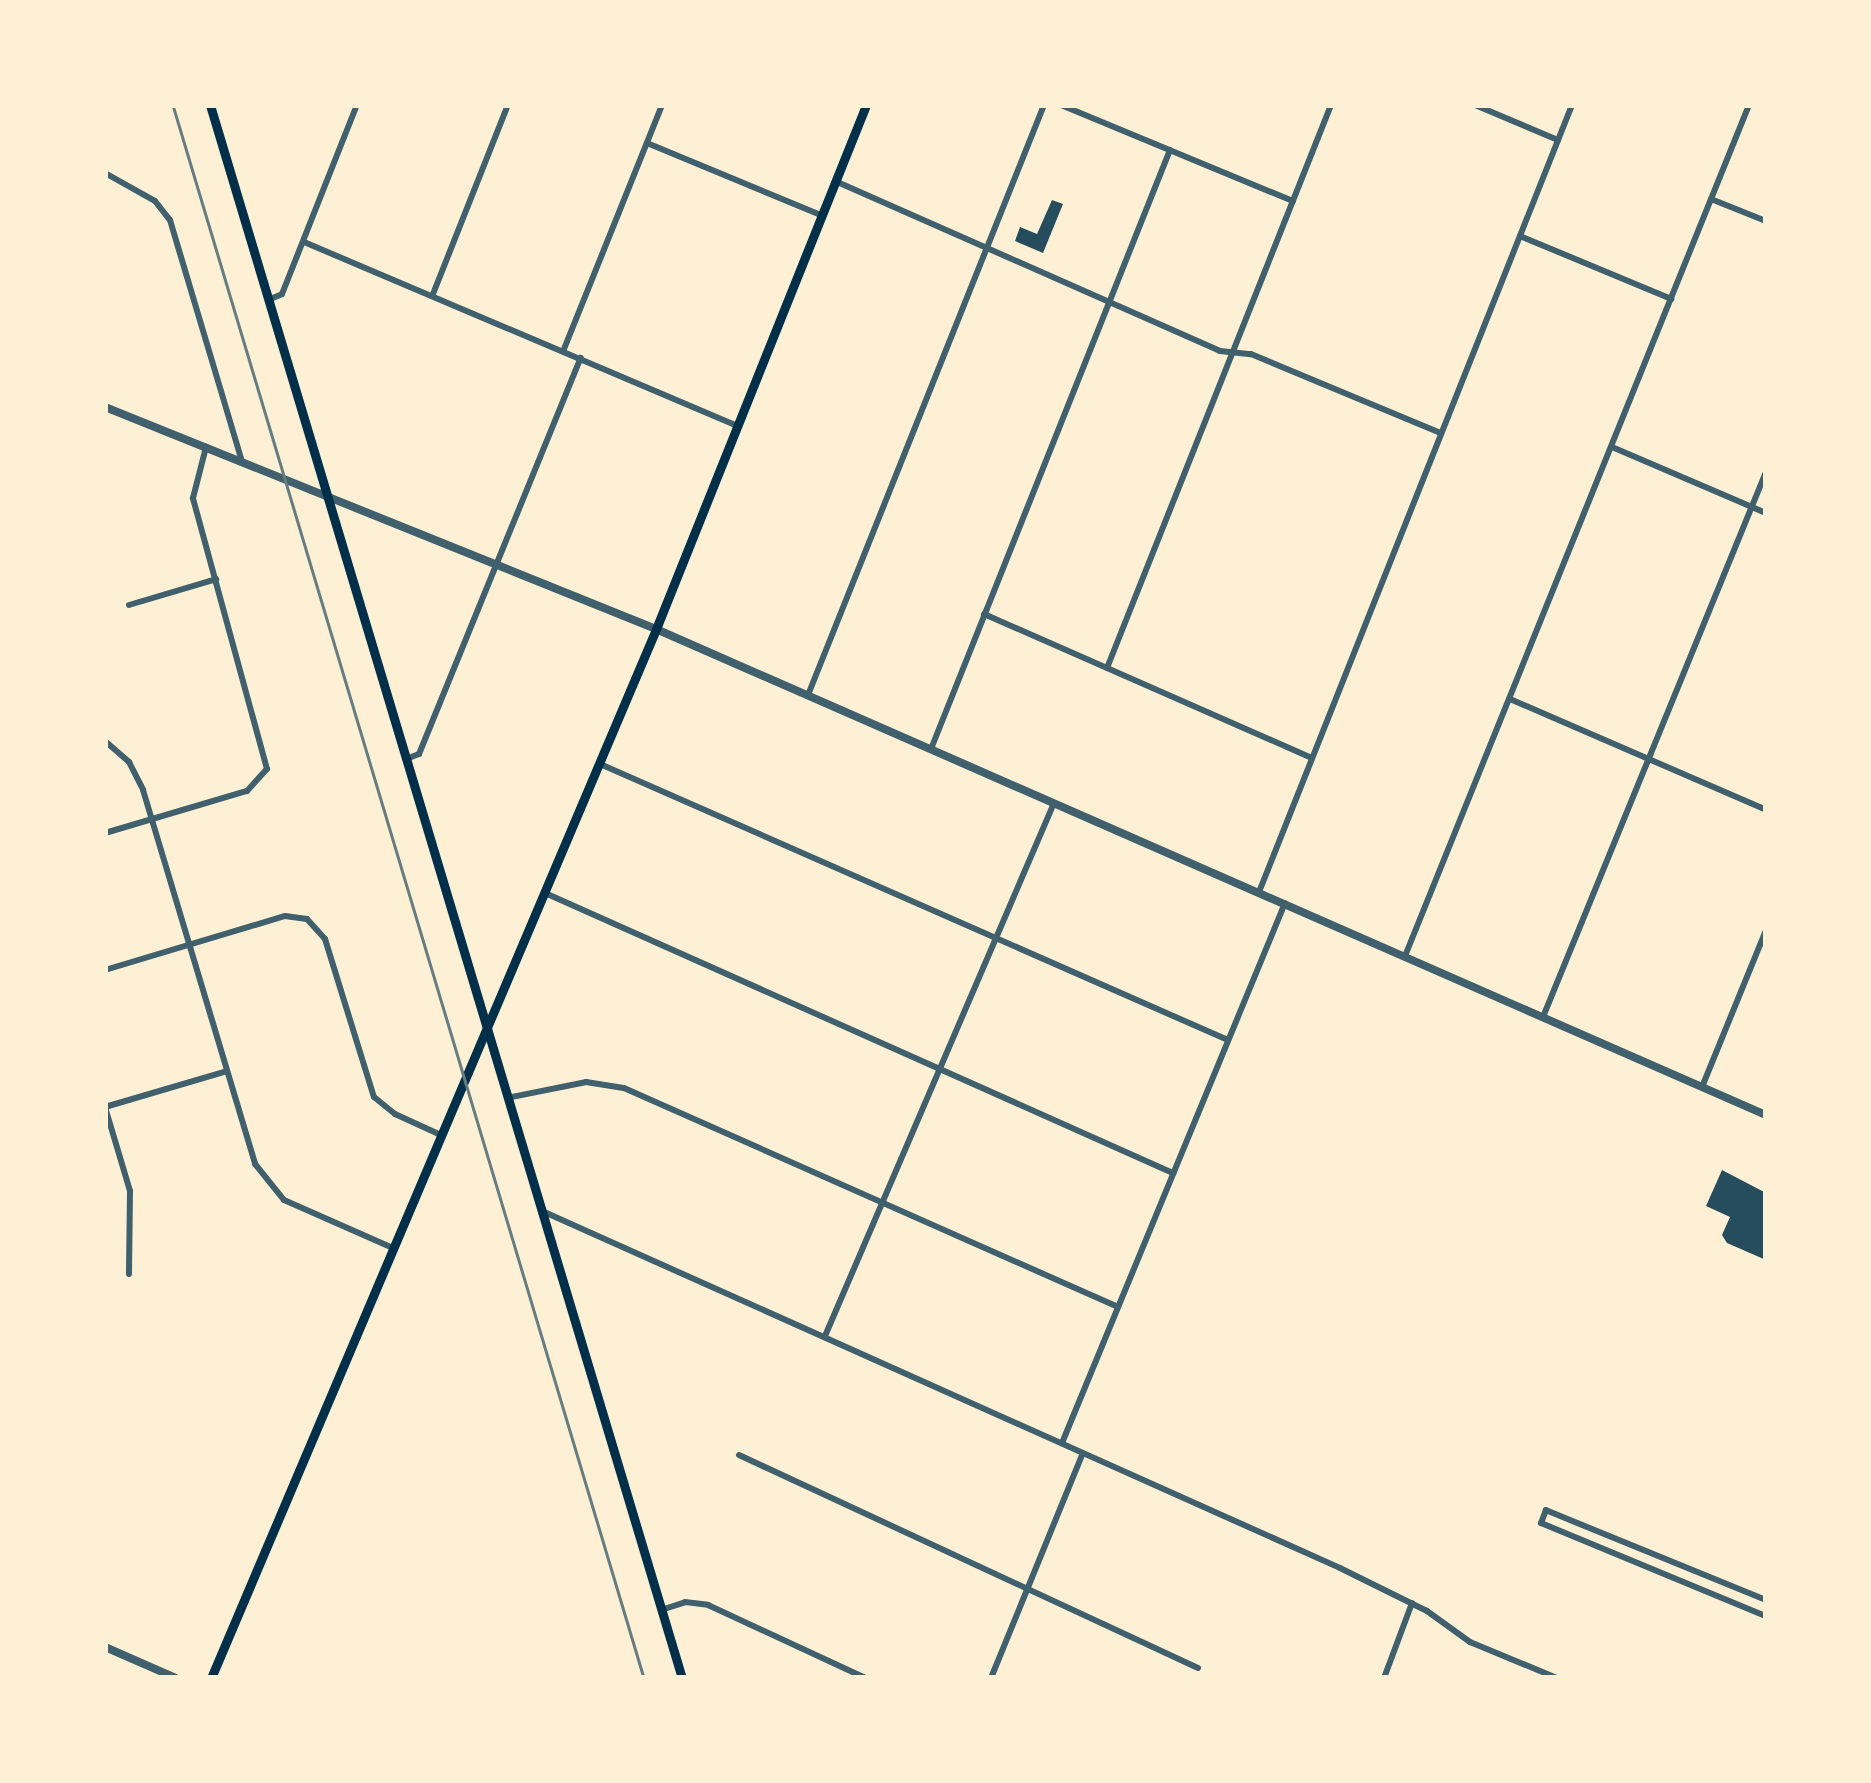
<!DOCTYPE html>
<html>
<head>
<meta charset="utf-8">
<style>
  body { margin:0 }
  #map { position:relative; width:1871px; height:1783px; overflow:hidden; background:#fdf0d5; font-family:Commissioner,sans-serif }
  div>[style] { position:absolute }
  .building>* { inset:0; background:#264d5e }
  .minor>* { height:6px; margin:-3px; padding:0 3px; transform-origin:3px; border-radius:3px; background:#3f606c }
  .tertiary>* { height:8px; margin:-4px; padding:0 4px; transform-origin:4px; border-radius:4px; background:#3f606c }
  .secondary>* { height:9px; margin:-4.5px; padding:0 4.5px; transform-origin:4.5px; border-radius:4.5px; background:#003049 }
  .rail>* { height:2.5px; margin:-1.25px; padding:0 1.25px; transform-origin:1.25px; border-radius:1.25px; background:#657d81 }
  span { translate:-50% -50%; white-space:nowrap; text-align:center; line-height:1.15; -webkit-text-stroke:10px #fdf0d5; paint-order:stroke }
  .frame { position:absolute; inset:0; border:108px solid #fdf0d5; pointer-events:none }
</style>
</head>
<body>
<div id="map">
  <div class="building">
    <div style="clip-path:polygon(1052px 200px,1063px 204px,1043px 253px,1015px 241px,1020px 227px,1037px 234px)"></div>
    <div style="clip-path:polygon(1722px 1170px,1766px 1193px,1766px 1260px,1727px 1243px,1722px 1235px,1730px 1217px,1706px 1206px)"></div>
  </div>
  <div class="minor">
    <div style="left:1061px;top:105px;width:251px;rotate:22.5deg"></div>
    <div style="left:1475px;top:105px;width:90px;rotate:22.9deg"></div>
    <div style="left:647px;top:143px;width:188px;rotate:22.5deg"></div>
    <div style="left:105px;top:173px;width:57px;rotate:29.2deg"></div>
    <div style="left:155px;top:201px;width:24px;rotate:52deg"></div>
    <div style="left:170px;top:220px;width:252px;rotate:73.4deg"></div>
    <div style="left:835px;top:181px;width:421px;rotate:23.8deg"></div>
    <div style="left:1220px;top:351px;width:31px;rotate:6deg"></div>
    <div style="left:1251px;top:354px;width:206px;rotate:22.6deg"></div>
    <div style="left:1711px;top:199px;width:59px;rotate:21.8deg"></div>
    <div style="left:1520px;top:236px;width:164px;rotate:22.6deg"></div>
    <div style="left:304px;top:242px;width:471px;rotate:23deg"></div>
    <div style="left:433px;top:294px;width:203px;rotate:-68.4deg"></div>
    <div style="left:268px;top:300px;width:15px;rotate:-23deg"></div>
    <div style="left:282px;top:294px;width:203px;rotate:-68.4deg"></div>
    <div style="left:564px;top:349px;width:263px;rotate:-68.1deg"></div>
    <div style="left:1612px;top:447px;width:168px;rotate:23.2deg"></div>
    <div style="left:129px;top:605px;width:91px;rotate:-16.6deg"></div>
    <div style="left:984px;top:614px;width:358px;rotate:23.7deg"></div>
    <div style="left:1107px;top:668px;width:606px;rotate:-68.3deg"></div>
    <div style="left:808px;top:695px;width:635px;rotate:-68.2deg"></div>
    <div style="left:1510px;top:699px;width:279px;rotate:23.4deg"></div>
    <div style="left:105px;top:741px;width:32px;rotate:41deg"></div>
    <div style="left:129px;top:762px;width:31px;rotate:63deg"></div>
    <div style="left:143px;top:790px;width:390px;rotate:73.3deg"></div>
    <div style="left:255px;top:1164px;width:46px;rotate:51.1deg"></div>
    <div style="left:284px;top:1200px;width:119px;rotate:23.8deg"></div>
    <div style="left:931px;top:749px;width:645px;rotate:-68.25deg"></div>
    <div style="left:406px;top:759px;width:14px;rotate:-21deg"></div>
    <div style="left:419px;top:754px;width:428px;rotate:-67.8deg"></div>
    <div style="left:600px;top:764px;width:686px;rotate:23.73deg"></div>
    <div style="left:105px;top:833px;width:148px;rotate:-16.5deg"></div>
    <div style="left:247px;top:791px;width:30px;rotate:-48deg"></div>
    <div style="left:267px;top:769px;width:281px;rotate:-105.3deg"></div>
    <div style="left:193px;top:498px;width:53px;rotate:-75.7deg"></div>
    <div style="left:1259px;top:892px;width:847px;rotate:-68.31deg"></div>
    <div style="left:545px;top:893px;width:688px;rotate:24.03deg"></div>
    <div style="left:1405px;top:956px;width:918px;rotate:-67.99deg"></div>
    <div style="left:105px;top:970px;width:188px;rotate:-16.7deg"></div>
    <div style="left:285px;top:916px;width:22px;rotate:8deg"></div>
    <div style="left:307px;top:919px;width:27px;rotate:48deg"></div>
    <div style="left:325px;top:939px;width:165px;rotate:72.8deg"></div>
    <div style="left:374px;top:1097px;width:27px;rotate:39deg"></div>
    <div style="left:395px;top:1114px;width:51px;rotate:24.5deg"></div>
    <div style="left:1543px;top:1017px;width:589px;rotate:-67.75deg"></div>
    <div style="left:1702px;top:1087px;width:170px;rotate:-67.8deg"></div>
    <div style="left:507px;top:1098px;width:81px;rotate:-11.4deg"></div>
    <div style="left:586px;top:1082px;width:38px;rotate:9deg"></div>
    <div style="left:624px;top:1088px;width:540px;rotate:23.91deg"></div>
    <div style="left:105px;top:1107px;width:88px;rotate:73.4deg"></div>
    <div style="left:130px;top:1191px;width:83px;rotate:90.7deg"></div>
    <div style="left:105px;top:1107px;width:127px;rotate:-16.4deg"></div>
    <div style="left:542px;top:1211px;width:874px;rotate:24.1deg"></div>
    <div style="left:1340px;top:1568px;width:97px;rotate:26.3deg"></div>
    <div style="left:1427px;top:1611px;width:53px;rotate:35.8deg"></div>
    <div style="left:1470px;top:1642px;width:94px;rotate:22.5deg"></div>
    <div style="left:825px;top:1336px;width:580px;rotate:-66.75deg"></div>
    <div style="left:1062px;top:1443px;width:584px;rotate:-67.56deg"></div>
    <div style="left:739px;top:1455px;width:506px;rotate:24.89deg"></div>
    <div style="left:1766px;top:1600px;width:238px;rotate:-157.8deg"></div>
    <div style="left:1546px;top:1510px;width:14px;rotate:111deg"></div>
    <div style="left:1541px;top:1523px;width:243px;rotate:22.5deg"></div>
    <div style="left:661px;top:1610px;width:25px;rotate:-18deg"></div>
    <div style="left:685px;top:1602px;width:23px;rotate:7deg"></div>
    <div style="left:708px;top:1605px;width:173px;rotate:24.9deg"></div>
    <div style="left:991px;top:1678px;width:243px;rotate:-67.8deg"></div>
    <div style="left:1384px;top:1678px;width:80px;rotate:-69.5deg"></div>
  </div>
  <div class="tertiary">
    <div style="left:105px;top:407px;width:594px;rotate:21.94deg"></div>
    <div style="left:656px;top:629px;width:1212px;rotate:23.65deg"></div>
    <div style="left:105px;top:1647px;width:77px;rotate:23.6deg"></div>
  </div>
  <div class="secondary">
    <div style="left:210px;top:105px;width:1642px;rotate:73.3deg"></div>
    <div style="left:211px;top:1678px;width:1139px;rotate:-67.01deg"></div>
    <div style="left:656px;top:629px;width:565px;rotate:-68.16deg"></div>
  </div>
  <div class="rail">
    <div style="left:173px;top:105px;width:1642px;rotate:73.33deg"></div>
  </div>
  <div class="frame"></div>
</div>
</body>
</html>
